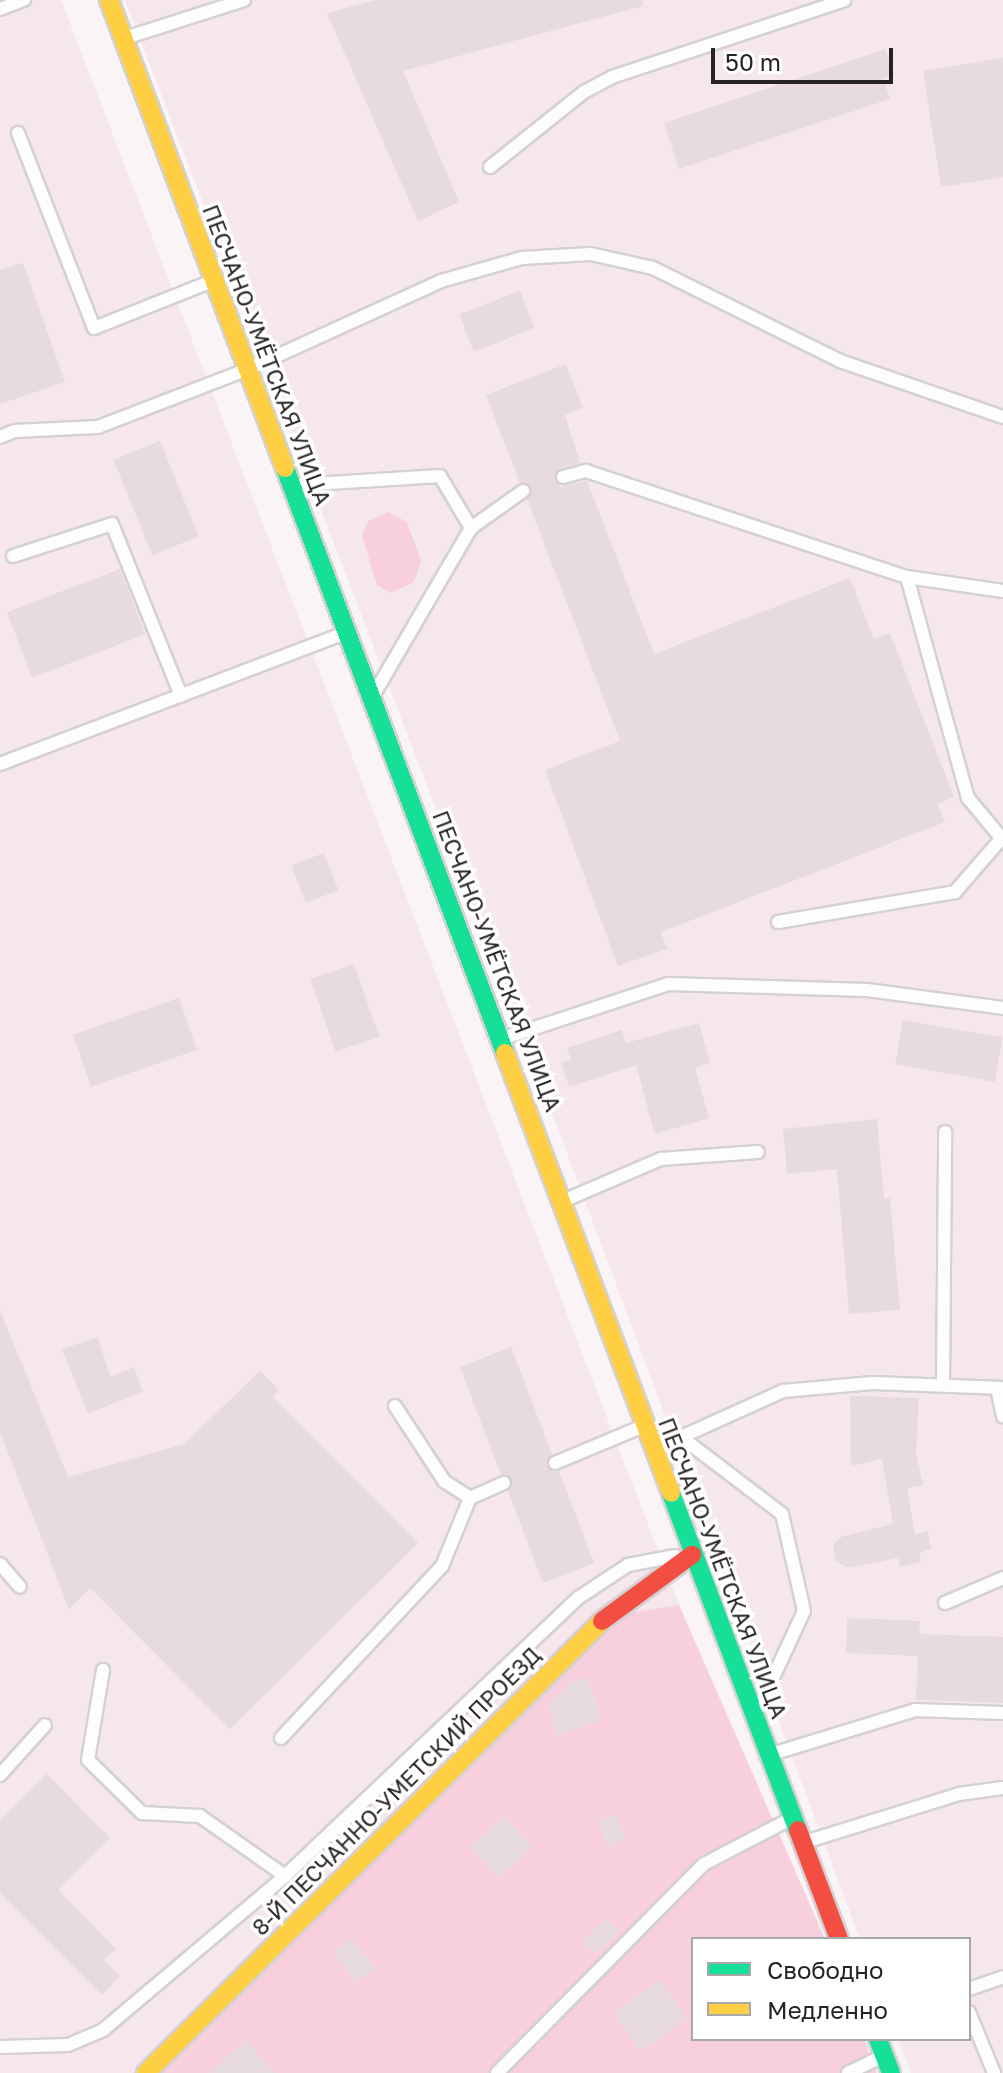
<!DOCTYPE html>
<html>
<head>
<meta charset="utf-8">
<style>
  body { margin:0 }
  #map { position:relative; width:1003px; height:2073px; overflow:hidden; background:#faf4f6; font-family:"Golos Text",sans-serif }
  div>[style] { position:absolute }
  .built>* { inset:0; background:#f5e7ec }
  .green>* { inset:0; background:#f7cfdd }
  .building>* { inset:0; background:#e7dbdf; transform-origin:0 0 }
  .roads { filter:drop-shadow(2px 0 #d5d0d2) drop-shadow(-2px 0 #d5d0d2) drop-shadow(0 2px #d5d0d2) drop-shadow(0 -2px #d5d0d2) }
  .lane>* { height:12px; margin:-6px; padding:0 6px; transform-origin:6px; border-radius:6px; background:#fefdfe }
  .fast>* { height:18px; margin:-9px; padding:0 9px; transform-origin:9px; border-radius:9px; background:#16e098 }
  .slow>* { height:18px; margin:-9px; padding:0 9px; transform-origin:9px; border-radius:9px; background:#ffcf43 }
  .jam>* { height:18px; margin:-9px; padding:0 9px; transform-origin:9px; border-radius:9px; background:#f24e42 }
  span { translate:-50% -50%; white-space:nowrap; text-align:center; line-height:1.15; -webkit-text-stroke:7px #fff; paint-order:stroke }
  .street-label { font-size:22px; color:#272325 }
  .legend { position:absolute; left:691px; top:1937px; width:280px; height:104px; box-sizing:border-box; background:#fff; border:2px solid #a9a7a8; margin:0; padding:10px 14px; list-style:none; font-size:24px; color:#272325 }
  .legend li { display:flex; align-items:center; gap:16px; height:40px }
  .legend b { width:40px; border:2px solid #a9a7a8 }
  .scale { position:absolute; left:711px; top:48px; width:182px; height:36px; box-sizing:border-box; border:4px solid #272325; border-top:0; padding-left:10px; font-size:24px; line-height:28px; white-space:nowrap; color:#272325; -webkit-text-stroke:6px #fff; paint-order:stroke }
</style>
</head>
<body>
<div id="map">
  <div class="built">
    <div style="clip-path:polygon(0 0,61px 0,679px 1605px,592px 1619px,133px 2073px,0 2073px)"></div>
    <div style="clip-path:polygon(125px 0,1003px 0,1003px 2073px,911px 2073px,898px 2039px,969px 2039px,969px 1939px,860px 1939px,528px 1048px)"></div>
  </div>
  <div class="green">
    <div style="clip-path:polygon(388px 512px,407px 522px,421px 561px,414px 582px,391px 593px,377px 585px,362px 536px,368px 521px)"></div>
    <div style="clip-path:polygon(679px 1605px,825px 1939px,693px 1939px,693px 2039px,864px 2039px,877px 2073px,133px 2073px,592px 1619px)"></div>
  </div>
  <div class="building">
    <div style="clip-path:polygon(376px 0,642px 0,643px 6px,403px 71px,459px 202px,418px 221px,327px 13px)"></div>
    <div style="clip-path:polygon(885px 49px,894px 74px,883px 78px,890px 99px,679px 169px,664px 123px)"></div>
    <div style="clip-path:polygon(1003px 58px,1003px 177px,941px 187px,923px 71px)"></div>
    <div style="clip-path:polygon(23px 263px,65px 382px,0 404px,0 270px)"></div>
    <div style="left:520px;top:291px;width:40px;height:65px;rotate:69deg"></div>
    <div style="clip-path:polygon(566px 364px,583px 408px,565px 415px,580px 463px,557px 470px,555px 480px,561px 486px,587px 481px,654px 654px,850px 578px,874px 639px,890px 633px,954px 797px,938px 804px,945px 822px,661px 932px,667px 949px,618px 966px,545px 770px,620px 741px,527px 499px,531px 486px,520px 483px,486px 395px)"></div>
    <div style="left:160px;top:441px;width:103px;height:50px;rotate:68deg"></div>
    <div style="left:120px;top:569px;width:70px;height:121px;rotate:69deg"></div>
    <div style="left:324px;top:853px;width:40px;height:35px;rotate:69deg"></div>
    <div style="left:354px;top:964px;width:77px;height:46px;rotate:71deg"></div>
    <div style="left:179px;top:998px;width:55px;height:112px;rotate:71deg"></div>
    <div style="left:903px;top:1020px;width:101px;height:45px;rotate:10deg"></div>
    <div style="clip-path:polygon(699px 1023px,710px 1063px,695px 1068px,709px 1118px,655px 1134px,636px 1065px,569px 1087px,561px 1063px,571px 1060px,567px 1048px,622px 1030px,626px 1043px)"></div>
    <div style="clip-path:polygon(877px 1119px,884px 1199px,890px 1198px,900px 1310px,849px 1314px,837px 1169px,787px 1174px,783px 1129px)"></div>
    <div style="clip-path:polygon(0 1310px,68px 1477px,184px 1444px,260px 1371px,279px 1390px,273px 1397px,418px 1543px,230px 1729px,90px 1588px,69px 1609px,0 1432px)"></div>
    <div style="clip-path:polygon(98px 1337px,110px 1377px,134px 1367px,143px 1392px,88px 1413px,62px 1349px)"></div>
    <div style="clip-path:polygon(511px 1347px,552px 1454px,546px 1466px,559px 1471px,594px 1563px,543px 1583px,508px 1491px,512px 1480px,501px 1475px,460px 1367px)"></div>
    <div style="clip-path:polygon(850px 1396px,919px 1398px,916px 1452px,923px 1485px,907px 1488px,915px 1535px,928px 1531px,931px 1549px,919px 1553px,921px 1562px,900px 1567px,898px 1558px,849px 1568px,836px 1562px,833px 1545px,841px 1537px,893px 1524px,882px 1459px,851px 1466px)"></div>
    <div style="clip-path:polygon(847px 1618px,920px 1621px,919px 1634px,1003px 1637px,1003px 1703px,916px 1700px,918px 1656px,846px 1653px)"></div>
    <div style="clip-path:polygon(588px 1677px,602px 1720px,557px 1735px,548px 1705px,570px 1683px)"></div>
    <div style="clip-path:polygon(47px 1774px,110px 1838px,58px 1890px,116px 1949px,104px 1960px,120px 1976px,102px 1995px,0 1893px,0 1820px)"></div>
    <div style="left:616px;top:1814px;width:27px;height:20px;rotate:68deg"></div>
    <div style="left:504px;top:1816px;width:42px;height:46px;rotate:47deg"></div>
    <div style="left:606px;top:1918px;width:18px;height:33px;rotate:45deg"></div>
    <div style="left:352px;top:1938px;width:38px;height:23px;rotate:53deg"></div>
    <div style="left:660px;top:1980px;width:47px;height:57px;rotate:55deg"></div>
    <div style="clip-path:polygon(246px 2040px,275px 2073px,209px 2073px)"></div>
  </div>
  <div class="roads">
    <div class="lane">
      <div style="left:0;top:9px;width:26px;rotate:-21deg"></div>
      <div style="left:125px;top:38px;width:125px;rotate:-17.7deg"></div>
      <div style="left:18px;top:133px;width:209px;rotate:68.7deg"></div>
      <div style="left:94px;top:328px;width:127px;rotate:-21.7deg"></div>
      <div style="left:490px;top:167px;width:120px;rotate:-38.6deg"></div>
      <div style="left:584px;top:92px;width:32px;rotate:-28deg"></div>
      <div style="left:612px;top:77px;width:245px;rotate:-18.3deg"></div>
      <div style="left:0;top:437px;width:16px;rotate:-22deg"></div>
      <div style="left:15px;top:431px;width:83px;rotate:-2.8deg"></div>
      <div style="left:98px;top:427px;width:159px;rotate:-21.1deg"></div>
      <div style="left:246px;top:370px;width:214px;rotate:-24.5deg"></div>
      <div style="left:441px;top:281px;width:84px;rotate:-15.9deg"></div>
      <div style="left:522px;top:258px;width:69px;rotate:-3.3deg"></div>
      <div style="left:591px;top:254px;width:64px;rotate:12.7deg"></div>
      <div style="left:653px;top:268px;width:209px;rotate:26.4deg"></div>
      <div style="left:840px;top:361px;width:172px;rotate:19deg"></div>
      <div style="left:563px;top:477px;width:24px;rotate:-15deg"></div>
      <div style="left:586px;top:471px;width:338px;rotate:18.3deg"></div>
      <div style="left:907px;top:577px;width:229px;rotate:74.6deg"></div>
      <div style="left:968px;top:798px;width:55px;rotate:50.2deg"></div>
      <div style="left:297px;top:485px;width:143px;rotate:-3.6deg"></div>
      <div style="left:440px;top:476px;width:61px;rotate:59.2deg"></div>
      <div style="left:471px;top:528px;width:190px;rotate:120.3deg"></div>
      <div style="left:471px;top:528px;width:64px;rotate:-35.4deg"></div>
      <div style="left:13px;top:556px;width:104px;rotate:-17.9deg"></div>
      <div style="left:112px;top:524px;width:185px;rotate:68.1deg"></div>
      <div style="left:907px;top:577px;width:97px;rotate:8.3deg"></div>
      <div style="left:0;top:764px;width:369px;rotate:-20.8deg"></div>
      <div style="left:778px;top:922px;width:180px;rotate:-9.6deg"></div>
      <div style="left:955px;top:892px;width:69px;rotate:-49.1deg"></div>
      <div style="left:504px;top:1038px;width:173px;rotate:-18.2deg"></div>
      <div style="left:668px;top:984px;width:199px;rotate:1.7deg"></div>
      <div style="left:867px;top:990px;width:137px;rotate:7.5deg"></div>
      <div style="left:563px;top:1201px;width:107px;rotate:-23.2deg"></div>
      <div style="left:661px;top:1159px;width:97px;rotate:-4.1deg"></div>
      <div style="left:943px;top:1383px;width:251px;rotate:-89.5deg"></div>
      <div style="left:997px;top:1388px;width:29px;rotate:78deg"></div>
      <div style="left:395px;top:1406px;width:90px;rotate:56.8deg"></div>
      <div style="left:444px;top:1481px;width:31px;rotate:33deg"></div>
      <div style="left:681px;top:1437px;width:127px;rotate:37.3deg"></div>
      <div style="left:782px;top:1514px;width:99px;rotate:77.2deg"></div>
      <div style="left:804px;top:1611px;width:107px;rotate:114.9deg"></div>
      <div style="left:659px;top:1447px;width:136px;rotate:-24.3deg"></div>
      <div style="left:783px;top:1391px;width:90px;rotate:-5.1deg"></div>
      <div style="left:873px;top:1383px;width:130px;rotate:2.2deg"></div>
      <div style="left:555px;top:1463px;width:93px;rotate:-22.7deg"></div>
      <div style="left:0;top:1564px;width:30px;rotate:49deg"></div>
      <div style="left:945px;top:1603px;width:63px;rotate:-23.3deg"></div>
      <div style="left:103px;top:1670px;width:91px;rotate:99.5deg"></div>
      <div style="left:88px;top:1760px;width:76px;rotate:44.5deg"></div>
      <div style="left:142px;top:1813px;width:58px;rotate:3deg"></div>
      <div style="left:200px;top:1816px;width:104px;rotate:35.2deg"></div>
      <div style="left:281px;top:1738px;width:236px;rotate:-46.9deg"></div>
      <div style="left:442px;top:1566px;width:74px;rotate:-67.6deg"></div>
      <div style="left:470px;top:1498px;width:37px;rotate:-24deg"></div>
      <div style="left:772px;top:1754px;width:150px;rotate:-17.1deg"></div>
      <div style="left:915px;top:1710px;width:88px;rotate:2deg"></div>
      <div style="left:0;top:1775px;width:67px;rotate:-48deg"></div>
      <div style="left:805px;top:1842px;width:161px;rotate:-17.3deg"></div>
      <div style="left:959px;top:1794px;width:44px;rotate:-7.8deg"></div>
      <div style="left:969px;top:1989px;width:36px;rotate:-19deg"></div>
      <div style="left:969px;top:2012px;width:66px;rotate:67.7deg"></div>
      <div style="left:0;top:2047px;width:68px;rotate:-1.7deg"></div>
      <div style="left:68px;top:2045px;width:38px;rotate:-23deg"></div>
      <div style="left:103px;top:2030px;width:238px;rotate:-40.2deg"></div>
      <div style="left:285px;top:1876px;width:404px;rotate:-43.5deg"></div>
      <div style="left:578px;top:1598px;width:60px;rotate:-33.4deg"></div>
      <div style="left:628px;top:1565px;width:48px;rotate:-10.8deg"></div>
      <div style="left:497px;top:2073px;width:294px;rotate:-45.3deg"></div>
      <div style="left:704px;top:1864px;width:97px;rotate:-27.6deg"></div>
      <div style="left:848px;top:2073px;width:37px;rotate:-26deg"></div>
    </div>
    <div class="fast">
      <div style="left:285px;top:468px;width:625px;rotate:69.39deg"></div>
      <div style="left:671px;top:1493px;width:360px;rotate:69.4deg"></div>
      <div style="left:878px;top:2039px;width:36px;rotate:69deg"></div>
    </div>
    <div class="slow">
      <div style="left:109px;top:0;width:500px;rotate:69.4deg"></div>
      <div style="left:505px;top:1053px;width:470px;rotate:69.3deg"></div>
      <div style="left:146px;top:2073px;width:642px;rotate:-44.75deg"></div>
    </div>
    <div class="jam">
      <div style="left:602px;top:1621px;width:112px;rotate:-36.3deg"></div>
      <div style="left:798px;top:1830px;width:116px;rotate:69.4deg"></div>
    </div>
  </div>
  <div class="street-label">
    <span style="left:267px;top:355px;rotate:69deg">ПЕСЧАНО-УМЁТСКАЯ УЛИЦА</span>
    <span style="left:497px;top:961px;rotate:69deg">ПЕСЧАНО-УМЁТСКАЯ УЛИЦА</span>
    <span style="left:723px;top:1568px;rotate:69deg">ПЕСЧАНО-УМЁТСКАЯ УЛИЦА</span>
    <span style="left:396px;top:1791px;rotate:-45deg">8-Й ПЕСЧАННО-УМЕТСКИЙ ПРОЕЗД</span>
  </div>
  <ul class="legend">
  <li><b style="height:10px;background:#16e098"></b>Свободно</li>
  <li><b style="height:10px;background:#ffcf43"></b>Медленно</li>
  </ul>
  <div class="scale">50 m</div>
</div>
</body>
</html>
